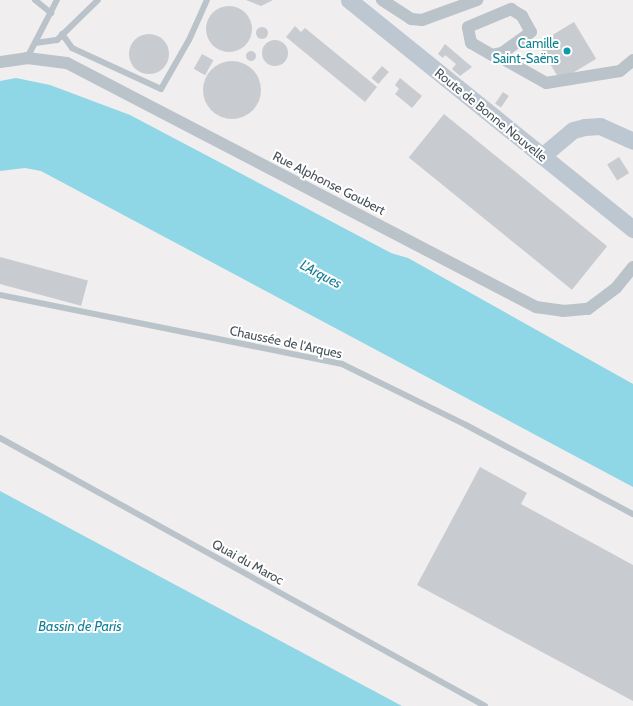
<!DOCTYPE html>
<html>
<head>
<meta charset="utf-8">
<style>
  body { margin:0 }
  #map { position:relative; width:633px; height:706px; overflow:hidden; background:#f0eeee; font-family:Cabin,sans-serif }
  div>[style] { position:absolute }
  .water>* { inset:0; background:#8fd6e6 }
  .building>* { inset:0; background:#c8cbd0; transform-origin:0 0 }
  .round { border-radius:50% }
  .lane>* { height:6px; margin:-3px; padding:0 3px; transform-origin:3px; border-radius:3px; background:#bac3ca }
  .street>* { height:12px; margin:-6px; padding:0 6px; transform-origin:6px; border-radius:6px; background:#bac3ca }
  .secondary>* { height:17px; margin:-8.5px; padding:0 8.5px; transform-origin:8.5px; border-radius:8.5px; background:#bdc7d1 }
  .dots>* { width:11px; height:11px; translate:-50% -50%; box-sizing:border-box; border:2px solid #fff; border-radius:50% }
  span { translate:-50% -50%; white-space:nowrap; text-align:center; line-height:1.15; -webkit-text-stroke:4px #fff; paint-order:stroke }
  .culture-label { font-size:13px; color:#0d838f }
  .right { translate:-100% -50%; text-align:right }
  .street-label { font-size:13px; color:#47525a }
  .water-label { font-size:14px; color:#157f98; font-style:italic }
</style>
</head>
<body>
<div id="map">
  <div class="water">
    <div style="clip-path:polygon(16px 78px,50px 85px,130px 115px,391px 253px,408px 258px,633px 384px,633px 487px,41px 171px,25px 168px,0 171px,0 81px)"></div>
    <div style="clip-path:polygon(0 491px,402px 706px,0 706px)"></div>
  </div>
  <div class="building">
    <div style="clip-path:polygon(246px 0,273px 0,261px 6px)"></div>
    <div class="round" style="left:206px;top:6px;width:46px;height:46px"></div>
    <div style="left:574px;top:22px;width:43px;height:42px;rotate:59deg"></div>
    <div style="clip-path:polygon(295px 26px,301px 32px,305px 28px,377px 87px,365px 102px,286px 37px)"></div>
    <div class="round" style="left:256px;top:27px;width:12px;height:12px"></div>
    <div class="round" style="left:129px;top:34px;width:40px;height:40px"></div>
    <div class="round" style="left:262px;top:40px;width:26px;height:26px"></div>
    <div style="clip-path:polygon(445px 44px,472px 67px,460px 76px,452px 69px,456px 64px,445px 55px,443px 58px,438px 54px)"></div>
    <div class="round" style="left:246px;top:51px;width:10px;height:10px"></div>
    <div style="left:202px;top:54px;width:13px;height:17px;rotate:29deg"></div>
    <div class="round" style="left:203px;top:61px;width:58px;height:58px"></div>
    <div style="left:382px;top:66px;width:9px;height:16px;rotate:41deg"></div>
    <div style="clip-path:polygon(400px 78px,422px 96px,412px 108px,395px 94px,399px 89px,395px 85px)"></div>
    <div style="left:503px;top:92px;width:7px;height:14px;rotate:34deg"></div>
    <div style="left:444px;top:114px;width:210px;height:56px;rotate:39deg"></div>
    <div style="left:619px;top:157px;width:19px;height:14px;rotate:58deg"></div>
    <div style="left:0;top:257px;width:91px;height:26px;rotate:15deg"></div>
    <div style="clip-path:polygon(480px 467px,527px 493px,521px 504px,633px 565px,633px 701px,417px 585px)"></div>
  </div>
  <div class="lane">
    <div style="left:35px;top:0;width:21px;rotate:39deg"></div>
    <div style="left:62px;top:34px;width:17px;rotate:54deg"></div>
    <div style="left:72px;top:48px;width:98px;rotate:24.7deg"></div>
    <div style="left:161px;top:89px;width:56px;rotate:-60.3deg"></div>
    <div style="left:189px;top:40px;width:44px;rotate:-65.8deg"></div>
    <div style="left:35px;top:43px;width:22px;rotate:-8deg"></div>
    <div style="left:57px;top:40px;width:57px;rotate:-44.3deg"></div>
    <div style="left:27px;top:58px;width:65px;rotate:-62.7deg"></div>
    <div style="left:0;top:295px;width:349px;rotate:11.4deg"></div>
    <div style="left:342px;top:364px;width:138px;rotate:26.2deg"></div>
    <div style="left:466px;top:425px;width:189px;rotate:28.1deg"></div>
    <div style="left:0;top:438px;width:554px;rotate:28.92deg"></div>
  </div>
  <div class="street">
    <div style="left:382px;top:0;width:35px;rotate:33deg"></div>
    <div style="left:411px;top:19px;width:11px;rotate:5deg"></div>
    <div style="left:422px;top:20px;width:59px;rotate:-20deg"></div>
    <div style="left:511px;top:9px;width:13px;rotate:32deg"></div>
    <div style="left:522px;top:16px;width:18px;rotate:61deg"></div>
    <div style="left:531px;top:32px;width:36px;rotate:144deg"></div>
    <div style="left:502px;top:53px;width:10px;rotate:169deg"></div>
    <div style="left:492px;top:55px;width:24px;rotate:-150deg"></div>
    <div style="left:471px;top:43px;width:16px;rotate:-101deg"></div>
    <div style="left:468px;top:27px;width:47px;rotate:-22.7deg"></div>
    <div style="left:502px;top:53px;width:9px;rotate:58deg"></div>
    <div style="left:507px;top:61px;width:45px;rotate:29.4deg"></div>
    <div style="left:546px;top:83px;width:75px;rotate:-9.2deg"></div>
    <div style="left:620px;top:71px;width:17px;rotate:-40deg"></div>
    <div style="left:0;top:62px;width:27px;rotate:-8deg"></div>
    <div style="left:27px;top:58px;width:40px;rotate:7.1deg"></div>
    <div style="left:67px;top:63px;width:529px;rotate:27.49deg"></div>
    <div style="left:536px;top:307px;width:27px;rotate:8deg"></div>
    <div style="left:563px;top:311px;width:25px;rotate:-5deg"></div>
    <div style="left:588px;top:309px;width:35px;rotate:-37deg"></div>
    <div style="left:616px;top:288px;width:27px;rotate:-51deg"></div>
  </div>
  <div class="secondary">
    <div style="left:349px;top:0;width:365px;rotate:38.9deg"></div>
    <div style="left:542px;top:156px;width:40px;rotate:-40deg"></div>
    <div style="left:573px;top:130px;width:12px;rotate:-14deg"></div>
    <div style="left:585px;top:127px;width:15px;rotate:-4deg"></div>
    <div style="left:600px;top:126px;width:36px;rotate:24deg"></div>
  </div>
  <div class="dots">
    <div style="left:567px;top:51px;background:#0f9aa8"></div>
  </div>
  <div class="culture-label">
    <span class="right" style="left:559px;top:51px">Camille<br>Saint-Saëns</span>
  </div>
  <div class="street-label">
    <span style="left:491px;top:115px;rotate:39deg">Route de Bonne Nouvelle</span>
    <span style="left:329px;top:183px;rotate:27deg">Rue Alphonse Goubert</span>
    <span style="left:286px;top:342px;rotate:12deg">Chaussée de l'Arques</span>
    <span style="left:248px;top:562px;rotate:29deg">Quai du Maroc</span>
  </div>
  <div class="water-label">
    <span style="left:321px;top:274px;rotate:28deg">L'Arques</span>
    <span style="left:80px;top:626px">Bassin de Paris</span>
  </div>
</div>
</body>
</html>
